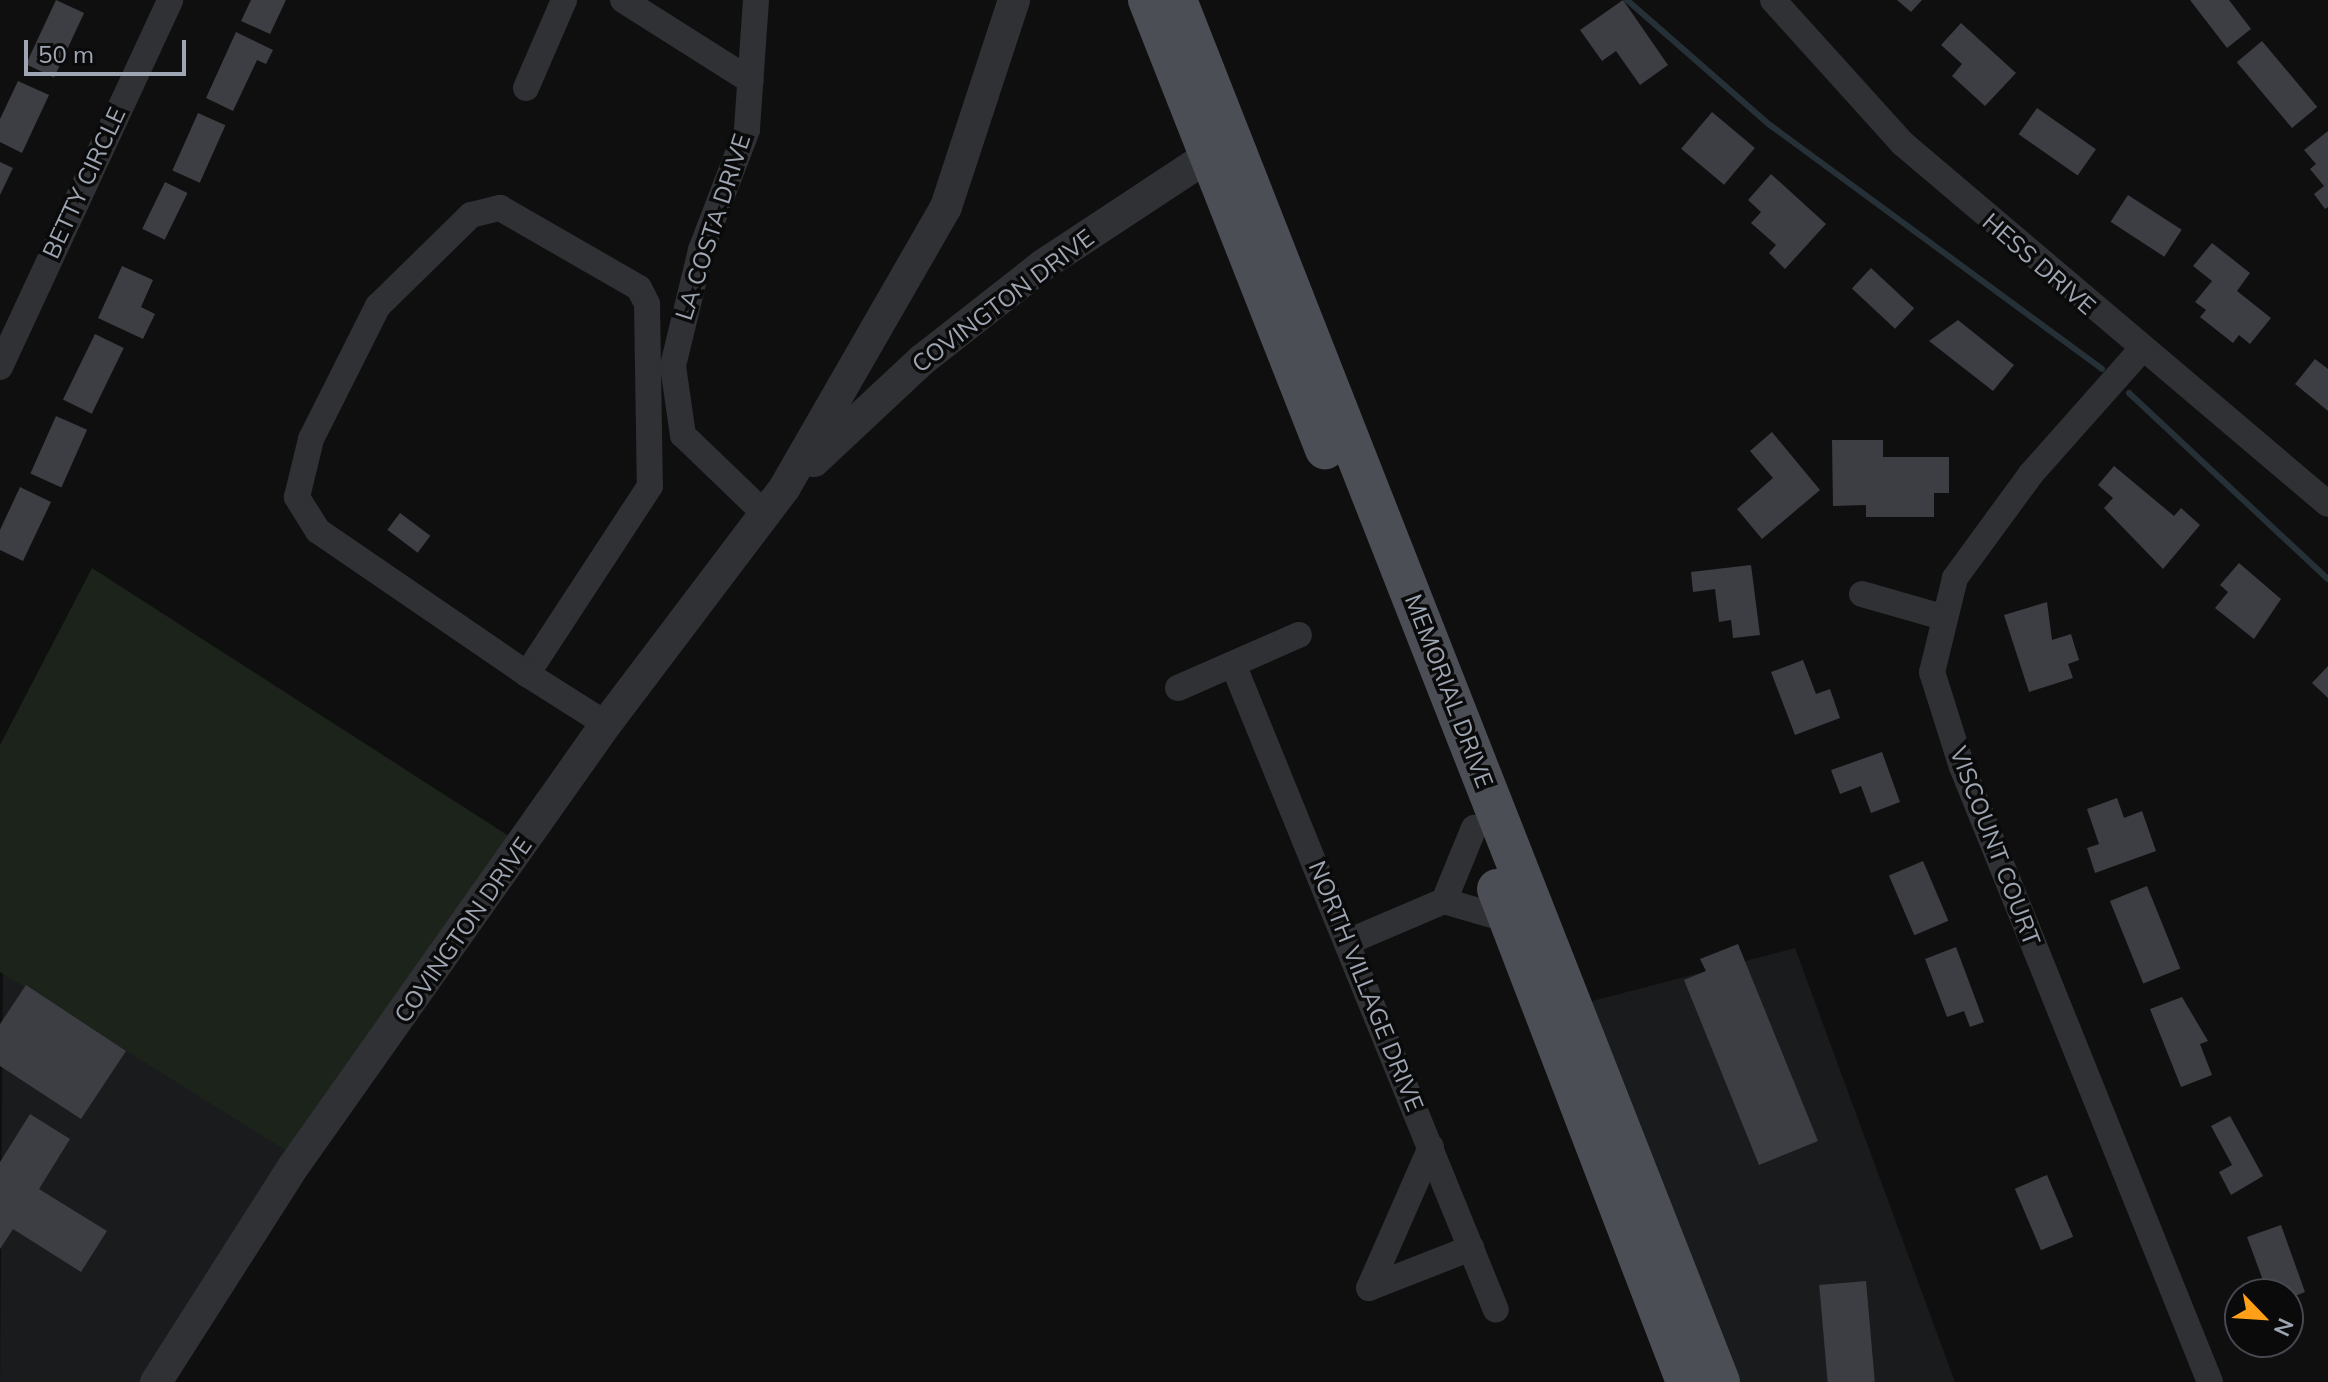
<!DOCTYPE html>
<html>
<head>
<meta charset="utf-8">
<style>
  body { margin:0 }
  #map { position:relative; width:2328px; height:1382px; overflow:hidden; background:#0f0f10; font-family:Mulish,sans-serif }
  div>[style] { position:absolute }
  .built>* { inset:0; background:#1a1b1d }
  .green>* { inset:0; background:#1b231b }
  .stream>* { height:6px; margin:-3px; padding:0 3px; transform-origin:3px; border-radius:3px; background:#263137 }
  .building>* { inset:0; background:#3c3e43; transform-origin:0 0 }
  .minor>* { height:26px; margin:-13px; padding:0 13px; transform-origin:13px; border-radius:13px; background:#2f3135 }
  .tertiary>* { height:32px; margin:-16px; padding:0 16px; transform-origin:16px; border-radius:16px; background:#2f3135 }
  .primary>* { height:40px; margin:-20px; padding:0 20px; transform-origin:20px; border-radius:20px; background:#4b4e55 }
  span { translate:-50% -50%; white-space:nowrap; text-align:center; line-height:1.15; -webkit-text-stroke:7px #0a0a0b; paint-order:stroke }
  .street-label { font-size:24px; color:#9ea6b3 }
  .north { position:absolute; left:2224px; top:1278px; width:80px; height:80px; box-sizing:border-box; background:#0a0a0b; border:2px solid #45484e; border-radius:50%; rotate:115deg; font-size:22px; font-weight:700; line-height:32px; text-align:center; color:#9ea6b3 }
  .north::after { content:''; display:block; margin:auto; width:28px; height:36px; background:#ffa018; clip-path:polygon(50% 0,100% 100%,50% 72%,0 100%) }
  .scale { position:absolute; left:24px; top:40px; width:162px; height:36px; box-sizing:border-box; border:4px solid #9ea6b3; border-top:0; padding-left:10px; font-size:24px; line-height:28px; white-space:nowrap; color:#9ea6b3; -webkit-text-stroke:6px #0a0a0b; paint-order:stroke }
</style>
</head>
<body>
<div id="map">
  <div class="built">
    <div style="clip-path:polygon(1795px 948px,1955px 1382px,1698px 1382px,1554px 1011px)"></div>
    <div style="clip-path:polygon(3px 968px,304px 1162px,168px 1382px,0 1382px)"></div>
  </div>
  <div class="green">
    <div style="clip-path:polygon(92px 568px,529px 849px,304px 1162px,0 972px,0 745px)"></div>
  </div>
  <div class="stream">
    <div style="left:1627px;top:0;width:190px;rotate:41.2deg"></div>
    <div style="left:1770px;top:125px;width:412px;rotate:36.3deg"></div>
    <div style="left:2129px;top:393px;width:272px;rotate:43.1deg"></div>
  </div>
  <div class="building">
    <div style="left:56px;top:0;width:31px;height:71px;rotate:25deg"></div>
    <div style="clip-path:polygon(251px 0,286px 0,270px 34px,241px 21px)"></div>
    <div style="clip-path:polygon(1623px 0,1668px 65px,1640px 85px,1616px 51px,1602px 61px,1580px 30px)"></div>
    <div style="clip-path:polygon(1897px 0,1922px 0,1911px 12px)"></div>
    <div style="clip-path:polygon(2190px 0,2229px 0,2251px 29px,2227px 48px)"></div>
    <div style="clip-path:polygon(1961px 23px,2016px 73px,1985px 106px,1952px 76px,1962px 64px,1941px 45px)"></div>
    <div style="clip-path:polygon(236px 32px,273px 50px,266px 64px,257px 60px,233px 111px,206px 98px)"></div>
    <div style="left:2262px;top:41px;width:86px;height:33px;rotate:50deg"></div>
    <div style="clip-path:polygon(18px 81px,49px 95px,22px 153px,0 142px,0 119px)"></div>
    <div style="left:2037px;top:108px;width:72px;height:32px;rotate:35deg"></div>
    <div style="left:1712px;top:112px;width:56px;height:48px;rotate:40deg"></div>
    <div style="left:198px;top:113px;width:30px;height:63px;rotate:24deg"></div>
    <div style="clip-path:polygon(2328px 131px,2328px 207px,2325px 209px,2314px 194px,2324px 186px,2310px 169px,2316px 164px,2304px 150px)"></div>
    <div style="clip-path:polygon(0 162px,13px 168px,0 195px)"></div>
    <div style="clip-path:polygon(1771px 174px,1826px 224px,1785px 269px,1769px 253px,1776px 245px,1751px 223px,1761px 212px,1748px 200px)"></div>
    <div style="left:165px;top:182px;width:25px;height:52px;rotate:26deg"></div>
    <div style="left:2128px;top:195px;width:64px;height:32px;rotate:33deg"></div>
    <div style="clip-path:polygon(2212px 243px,2250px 273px,2237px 291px,2271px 318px,2250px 344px,2239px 335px,2233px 343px,2200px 317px,2206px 310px,2195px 302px,2212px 281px,2193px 266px)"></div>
    <div style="clip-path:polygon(122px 266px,153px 280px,141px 307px,155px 314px,143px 339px,98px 318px)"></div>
    <div style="left:1871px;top:268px;width:59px;height:28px;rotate:43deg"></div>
    <div style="clip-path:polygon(1958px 320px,2014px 365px,1993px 391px,1929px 341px)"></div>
    <div style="left:95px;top:334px;width:32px;height:73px;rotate:26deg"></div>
    <div style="clip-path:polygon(2315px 359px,2328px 369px,2328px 411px,2295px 384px)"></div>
    <div style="left:56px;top:416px;width:34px;height:63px;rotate:24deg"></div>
    <div style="clip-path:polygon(1772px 432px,1820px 490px,1762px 539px,1737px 509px,1773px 478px,1750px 451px)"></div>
    <div style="clip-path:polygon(1832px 440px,1883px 440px,1883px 457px,1949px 457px,1949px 493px,1934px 493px,1934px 517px,1866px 517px,1866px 505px,1833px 506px)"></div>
    <div style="clip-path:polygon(2114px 466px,2174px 516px,2181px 508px,2200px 525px,2163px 569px,2104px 508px,2113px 498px,2098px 485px)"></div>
    <div style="clip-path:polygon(20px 487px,51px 502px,23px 561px,0 550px,0 530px)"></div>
    <div style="left:400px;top:513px;width:38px;height:21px;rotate:37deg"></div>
    <div style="clip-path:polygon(2239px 563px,2281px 599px,2254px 639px,2215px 608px,2228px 592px,2220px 585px)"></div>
    <div style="clip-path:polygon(1751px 565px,1760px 635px,1733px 638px,1731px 620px,1719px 622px,1715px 589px,1693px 592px,1691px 572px)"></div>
    <div style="clip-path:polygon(2047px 602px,2052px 640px,2071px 634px,2079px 660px,2068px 664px,2073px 678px,2029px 692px,2004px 615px)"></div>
    <div style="clip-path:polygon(1803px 660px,1816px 694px,1830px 689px,1840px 718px,1795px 735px,1771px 672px)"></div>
    <div style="clip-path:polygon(2328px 666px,2328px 698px,2312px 683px)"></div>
    <div style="clip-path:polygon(1882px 752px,1900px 802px,1871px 813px,1861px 786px,1840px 794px,1831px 770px)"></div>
    <div style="clip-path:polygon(2117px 798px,2124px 818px,2142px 811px,2156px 851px,2095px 873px,2087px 848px,2099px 844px,2087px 809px)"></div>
    <div style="left:1923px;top:861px;width:65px;height:37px;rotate:67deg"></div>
    <div style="left:2147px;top:886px;width:89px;height:40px;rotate:68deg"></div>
    <div style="clip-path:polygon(1738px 944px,1818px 1141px,1759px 1165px,1684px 980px,1706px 971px,1700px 959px)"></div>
    <div style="clip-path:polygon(1956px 947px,1984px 1022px,1970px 1027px,1964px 1011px,1947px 1017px,1925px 959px)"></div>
    <div style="clip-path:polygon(26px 985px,126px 1051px,81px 1119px,0 1066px,0 1024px)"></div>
    <div style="clip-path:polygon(2182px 997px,2208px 1041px,2200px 1044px,2212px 1075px,2181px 1087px,2150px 1009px)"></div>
    <div style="clip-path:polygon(30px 1114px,70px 1139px,39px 1189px,107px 1231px,81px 1272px,13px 1229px,0 1249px,0 1162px)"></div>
    <div style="clip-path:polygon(2230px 1116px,2263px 1176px,2231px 1195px,2219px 1172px,2232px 1165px,2211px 1126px)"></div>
    <div style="left:2047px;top:1175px;width:67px;height:35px;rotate:67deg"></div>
    <div style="clip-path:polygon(2281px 1225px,2305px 1292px,2288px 1299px,2268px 1294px,2247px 1237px)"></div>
    <div style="left:1866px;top:1281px;width:101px;height:47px;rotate:85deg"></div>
  </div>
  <div class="minor">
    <div style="left:623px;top:0;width:151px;rotate:32.3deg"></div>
    <div style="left:756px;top:0;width:130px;rotate:94deg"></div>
    <div style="left:747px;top:130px;width:129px;rotate:111deg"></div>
    <div style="left:701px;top:250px;width:119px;rotate:103.6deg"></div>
    <div style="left:673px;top:366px;width:70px;rotate:81.8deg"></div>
    <div style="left:683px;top:435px;width:114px;rotate:43.9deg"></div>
    <div style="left:1773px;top:0;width:193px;rotate:47.9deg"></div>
    <div style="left:1902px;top:143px;width:558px;rotate:40.28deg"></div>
    <div style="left:526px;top:88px;width:96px;rotate:-66.6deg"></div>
    <div style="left:500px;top:208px;width:160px;rotate:29.9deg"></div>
    <div style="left:639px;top:288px;width:18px;rotate:63deg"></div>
    <div style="left:647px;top:304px;width:182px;rotate:89.1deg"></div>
    <div style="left:650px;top:486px;width:225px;rotate:123.2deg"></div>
    <div style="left:527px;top:674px;width:253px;rotate:-145.6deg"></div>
    <div style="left:318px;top:531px;width:40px;rotate:-122deg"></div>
    <div style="left:297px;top:497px;width:60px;rotate:-76.4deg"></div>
    <div style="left:311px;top:439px;width:149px;rotate:-63.3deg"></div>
    <div style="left:378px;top:306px;width:130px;rotate:-44.4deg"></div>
    <div style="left:471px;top:215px;width:30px;rotate:-14deg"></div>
    <div style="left:2141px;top:350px;width:166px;rotate:131.6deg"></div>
    <div style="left:2031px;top:474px;width:129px;rotate:126.2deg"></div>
    <div style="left:1955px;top:578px;width:97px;rotate:103.7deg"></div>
    <div style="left:1932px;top:672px;width:100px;rotate:72.5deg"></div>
    <div style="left:1962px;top:767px;width:663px;rotate:68.04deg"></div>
    <div style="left:0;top:367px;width:404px;rotate:-65.1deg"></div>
    <div style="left:1862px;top:594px;width:83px;rotate:16deg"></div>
    <div style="left:1233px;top:664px;width:697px;rotate:67.85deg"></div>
    <div style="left:527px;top:674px;width:93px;rotate:32.3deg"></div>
    <div style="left:1178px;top:688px;width:132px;rotate:-23.7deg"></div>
    <div style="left:1444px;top:901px;width:79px;rotate:-67.7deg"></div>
    <div style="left:1350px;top:941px;width:102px;rotate:-23.1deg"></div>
    <div style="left:1444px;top:901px;width:68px;rotate:16.3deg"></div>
    <div style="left:1431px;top:1147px;width:154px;rotate:113.7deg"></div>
    <div style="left:1369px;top:1288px;width:110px;rotate:-21.4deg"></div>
  </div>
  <div class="tertiary">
    <div style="left:814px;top:461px;width:148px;rotate:-43.1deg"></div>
    <div style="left:922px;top:360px;width:154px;rotate:-38.1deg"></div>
    <div style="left:1043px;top:265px;width:196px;rotate:-33.4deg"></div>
    <div style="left:1207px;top:157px;width:23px;rotate:-59deg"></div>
    <div style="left:156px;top:1382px;width:255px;rotate:-57.5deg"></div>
    <div style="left:293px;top:1167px;width:542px;rotate:-54.76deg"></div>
    <div style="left:606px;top:724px;width:297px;rotate:-52.9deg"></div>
    <div style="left:785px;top:487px;width:323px;rotate:-60.1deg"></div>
    <div style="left:946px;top:207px;width:218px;rotate:-71.8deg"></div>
  </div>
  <div class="primary">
    <div style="left:1148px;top:0;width:483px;rotate:68.5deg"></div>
    <div style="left:1177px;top:0;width:1485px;rotate:68.55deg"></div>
    <div style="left:1497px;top:889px;width:528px;rotate:69.02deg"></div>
  </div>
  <div class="street-label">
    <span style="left:84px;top:183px;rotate:-65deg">BETTY CIRCLE</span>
    <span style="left:713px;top:227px;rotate:-72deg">LA COSTA DRIVE</span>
    <span style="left:2039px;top:264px;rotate:41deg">HESS DRIVE</span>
    <span style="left:1003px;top:301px;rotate:-37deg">COVINGTON DRIVE</span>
    <span style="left:1449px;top:691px;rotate:69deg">MEMORIAL DRIVE</span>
    <span style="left:1995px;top:846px;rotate:69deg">VISCOUNT COURT</span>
    <span style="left:463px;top:930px;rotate:-55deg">COVINGTON DRIVE</span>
    <span style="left:1366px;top:986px;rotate:68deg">NORTH VILLAGE DRIVE</span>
  </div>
  <div class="north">N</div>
  <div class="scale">50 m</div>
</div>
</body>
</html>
